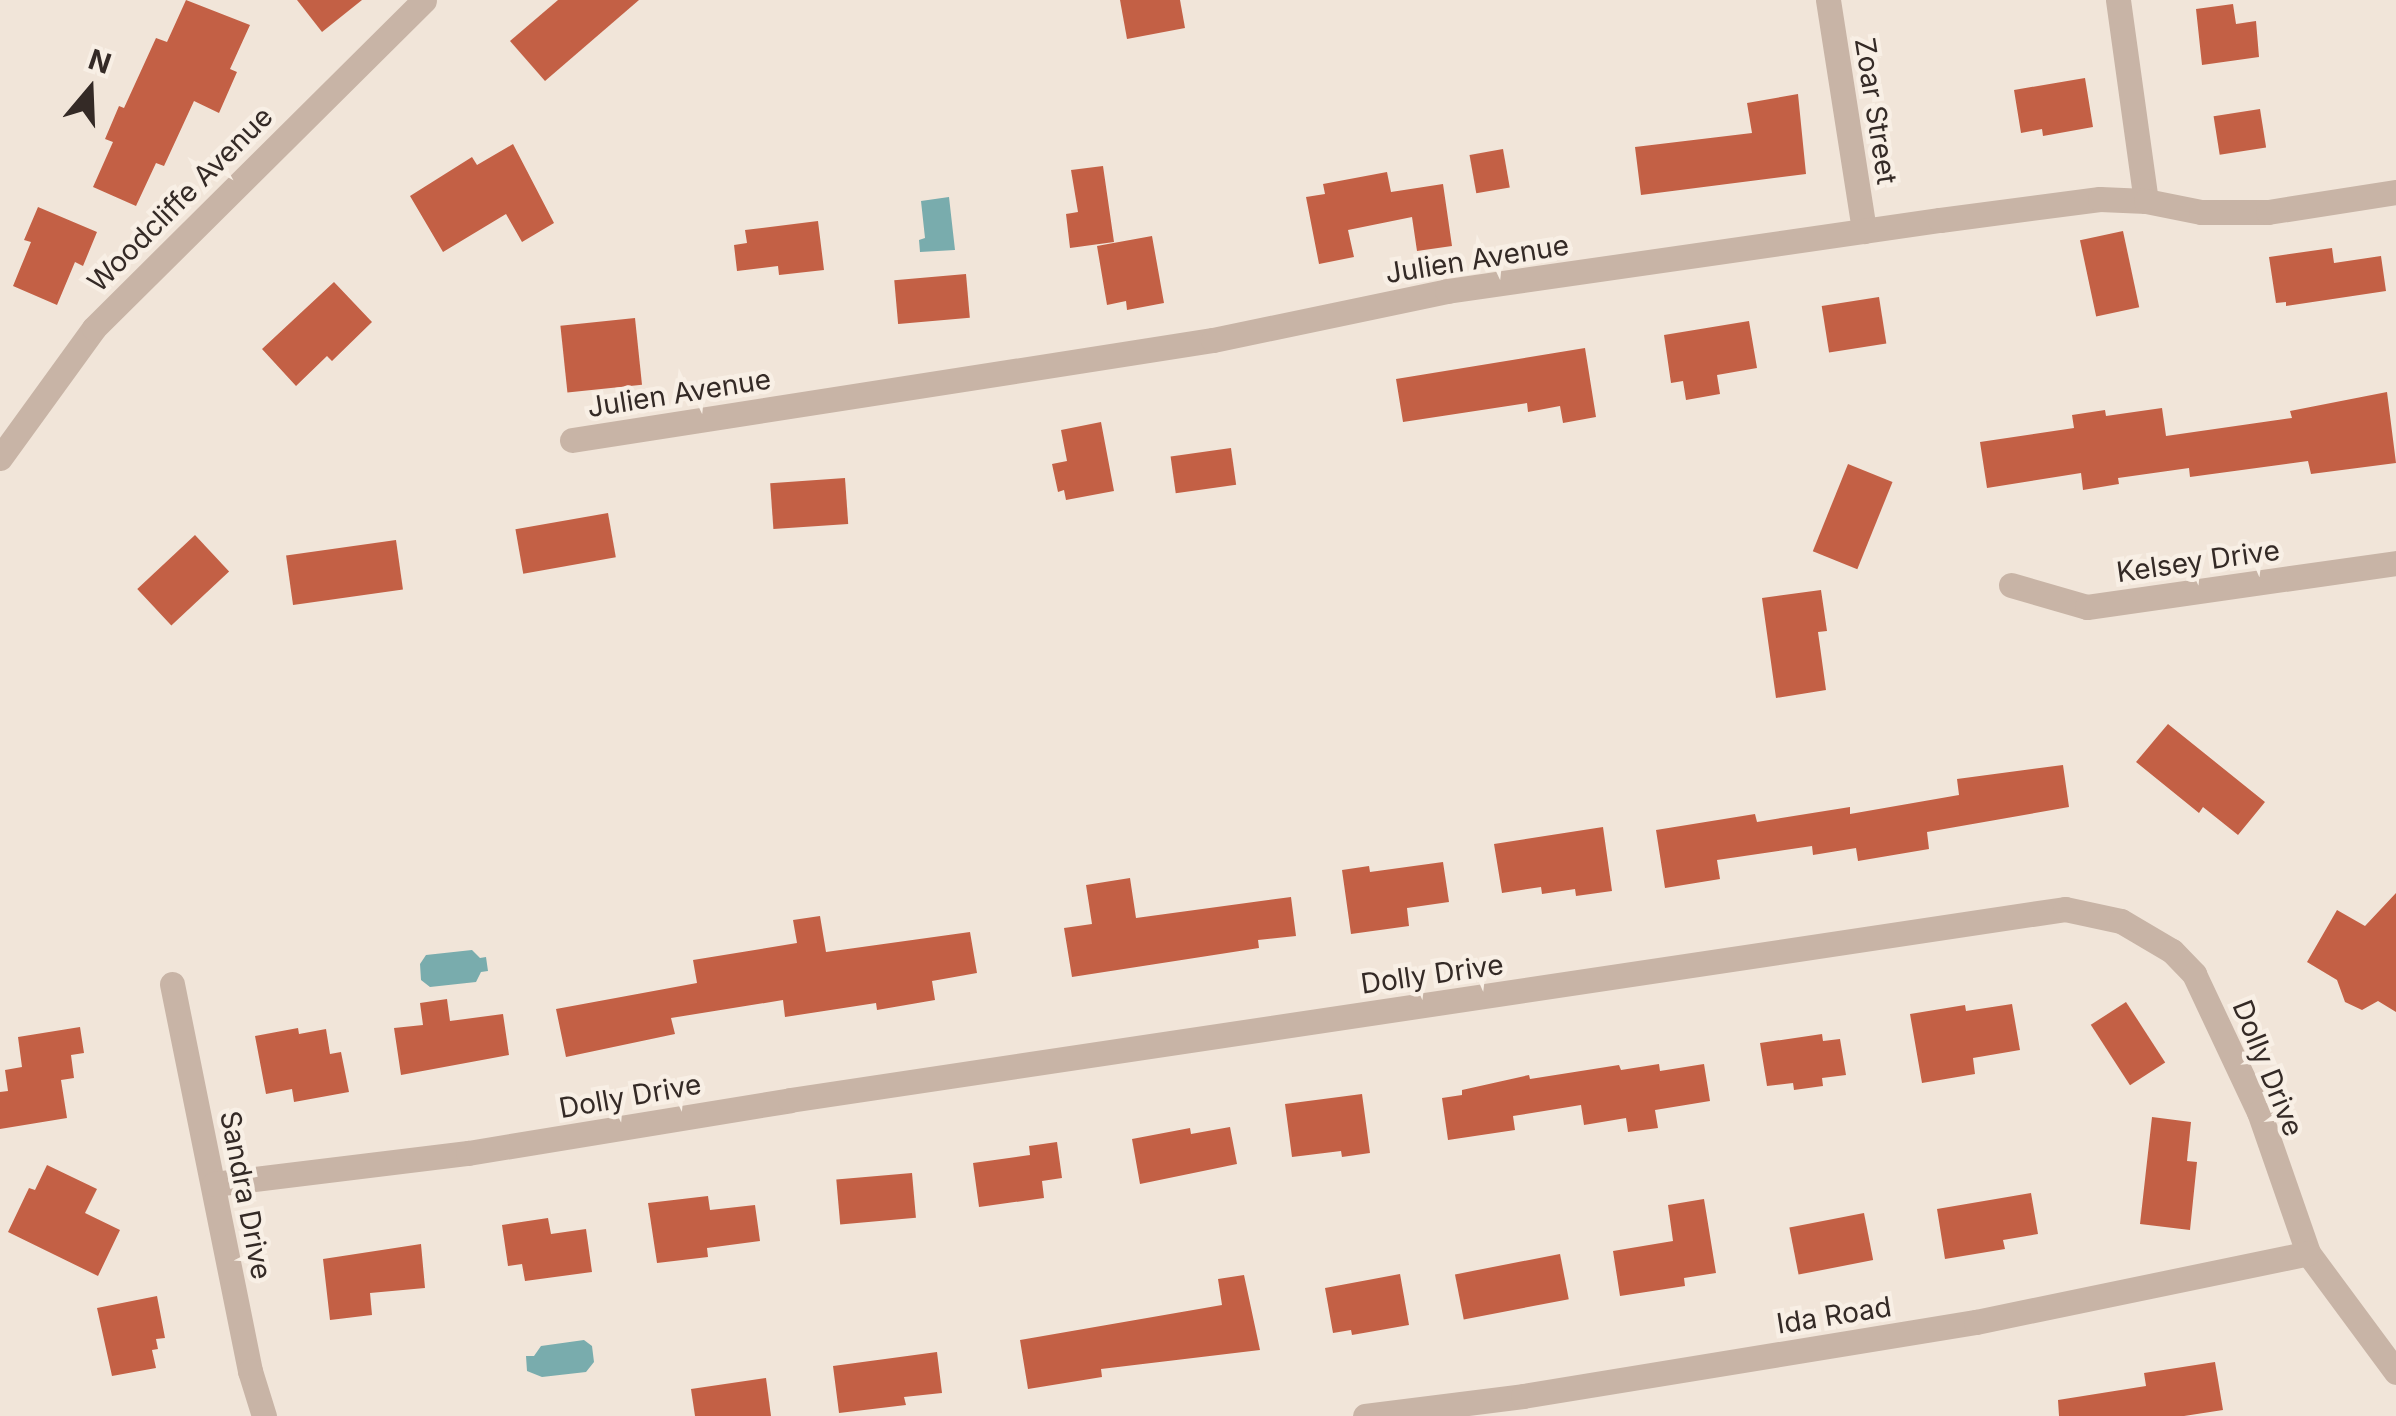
<!DOCTYPE html>
<html>
<head>
<meta charset="utf-8">
<style>
  body { margin:0 }
  #map { position:relative; width:2396px; height:1416px; overflow:hidden; background:#f1e5d9; font-family:Inter,sans-serif }
  div>[style] { position:absolute }
  .water>* { inset:0; background:#79acad }
  .building>* { inset:0; background:#c36045; transform-origin:0 0 }
  .minor>* { height:25px; margin:-12.5px; padding:0 12.5px; transform-origin:12.5px; border-radius:12.5px; background:#c8b4a6 }
  span { translate:-50% -50%; white-space:nowrap; text-align:center; line-height:1.15; -webkit-text-stroke:9px #f8efe5; paint-order:stroke }
  .street-label { font-size:28px; color:#342a26 }
  .north { position:absolute; left:40px; top:40px; width:100px; height:100px; -webkit-text-stroke:8px #f8efe5; paint-order:stroke; rotate:19deg; font-size:28px; font-weight:700; line-height:40px; text-align:center; color:#342a26 }
  .north::after { content:''; display:block; margin:auto; width:35px; height:45px; background:#342a26; clip-path:polygon(50% 0,100% 100%,50% 72%,0 100%) }
</style>
</head>
<body>
<div id="map">
  <div class="water">
    <div style="clip-path:polygon(949px 197px,955px 250px,920px 252px,919px 240px,925px 238px,921px 201px)"></div>
    <div style="clip-path:polygon(472px 950px,480px 958px,486px 957px,488px 971px,481px 972px,476px 982px,430px 987px,421px 980px,420px 964px,426px 955px)"></div>
    <div style="clip-path:polygon(584px 1340px,592px 1346px,594px 1362px,586px 1372px,542px 1377px,527px 1371px,526px 1356px,534px 1356px,541px 1346px)"></div>
  </div>
  <div class="building">
    <div style="clip-path:polygon(186px 0,250px 25px,230px 69px,237px 72px,219px 113px,194px 101px,164px 166px,156px 163px,136px 206px,93px 187px,113px 142px,105px 139px,119px 106px,124px 108px,156px 38px,167px 42px)"></div>
    <div style="clip-path:polygon(297px 0,362px 0,322px 32px)"></div>
    <div style="clip-path:polygon(558px 0,639px 0,545px 81px,510px 41px)"></div>
    <div style="clip-path:polygon(1120px 0,1180px 0,1185px 28px,1127px 39px)"></div>
    <div style="clip-path:polygon(2233px 4px,2236px 24px,2256px 21px,2259px 57px,2202px 65px,2196px 9px)"></div>
    <div style="clip-path:polygon(2085px 78px,2093px 127px,2043px 136px,2042px 129px,2021px 133px,2014px 90px)"></div>
    <div style="clip-path:polygon(1798px 94px,1806px 174px,1641px 195px,1635px 147px,1752px 133px,1747px 103px)"></div>
    <div style="left:2260px;top:109px;width:39px;height:47px;rotate:81deg"></div>
    <div style="clip-path:polygon(513px 144px,554px 223px,522px 242px,506px 214px,443px 252px,410px 196px,472px 157px,477px 165px)"></div>
    <div style="left:1503px;top:149px;width:39px;height:34px;rotate:80deg"></div>
    <div style="clip-path:polygon(1103px 166px,1114px 242px,1070px 248px,1066px 214px,1078px 212px,1071px 170px)"></div>
    <div style="clip-path:polygon(1387px 172px,1391px 192px,1443px 184px,1452px 246px,1417px 251px,1412px 217px,1348px 230px,1354px 257px,1319px 264px,1306px 197px,1325px 194px,1323px 184px)"></div>
    <div style="clip-path:polygon(38px 207px,97px 232px,83px 266px,75px 262px,57px 305px,13px 286px,31px 242px,24px 240px)"></div>
    <div style="clip-path:polygon(818px 221px,824px 270px,779px 275px,778px 266px,737px 271px,734px 245px,747px 243px,745px 230px)"></div>
    <div style="left:2123px;top:231px;width:78px;height:44px;rotate:78deg"></div>
    <div style="clip-path:polygon(1152px 236px,1164px 303px,1127px 310px,1126px 301px,1107px 305px,1097px 246px)"></div>
    <div style="clip-path:polygon(2332px 248px,2334px 263px,2381px 256px,2386px 291px,2286px 306px,2286px 302px,2276px 303px,2269px 257px)"></div>
    <div style="left:966px;top:274px;width:44px;height:72px;rotate:85deg"></div>
    <div style="clip-path:polygon(334px 282px,372px 322px,332px 361px,327px 356px,296px 386px,262px 349px)"></div>
    <div style="left:1879px;top:297px;width:47px;height:58px;rotate:81deg"></div>
    <div style="left:635px;top:318px;width:67px;height:75px;rotate:84deg"></div>
    <div style="clip-path:polygon(1749px 321px,1757px 368px,1717px 375px,1720px 394px,1686px 400px,1683px 381px,1671px 383px,1664px 335px)"></div>
    <div style="clip-path:polygon(1585px 348px,1596px 417px,1563px 423px,1560px 406px,1528px 412px,1527px 403px,1403px 422px,1396px 379px)"></div>
    <div style="clip-path:polygon(2387px 392px,2396px 463px,2311px 474px,2308px 461px,2190px 477px,2189px 468px,2118px 478px,2119px 484px,2083px 490px,2081px 473px,1987px 488px,1980px 442px,2074px 428px,2072px 415px,2105px 410px,2106px 416px,2162px 408px,2166px 436px,2292px 418px,2290px 411px)"></div>
    <div style="clip-path:polygon(1101px 422px,1114px 491px,1066px 500px,1064px 490px,1058px 492px,1052px 464px,1067px 461px,1061px 430px)"></div>
    <div style="left:1231px;top:448px;width:37px;height:61px;rotate:82deg"></div>
    <div style="left:1848px;top:464px;width:48px;height:94px;rotate:22deg"></div>
    <div style="left:845px;top:478px;width:46px;height:75px;rotate:86deg"></div>
    <div style="left:608px;top:513px;width:45px;height:94px;rotate:80deg"></div>
    <div style="left:195px;top:535px;width:50px;height:79px;rotate:47deg"></div>
    <div style="left:396px;top:540px;width:50px;height:111px;rotate:82deg"></div>
    <div style="clip-path:polygon(1821px 590px,1827px 631px,1818px 632px,1826px 690px,1776px 698px,1762px 598px)"></div>
    <div style="clip-path:polygon(2168px 724px,2265px 802px,2238px 835px,2203px 807px,2199px 813px,2136px 762px)"></div>
    <div style="clip-path:polygon(2063px 765px,2069px 807px,1927px 832px,1929px 849px,1858px 861px,1856px 848px,1813px 855px,1812px 846px,1717px 860px,1720px 879px,1665px 888px,1656px 830px,1755px 814px,1757px 822px,1850px 807px,1850px 814px,1959px 795px,1957px 779px)"></div>
    <div style="clip-path:polygon(1603px 827px,1612px 891px,1576px 896px,1575px 889px,1542px 894px,1541px 887px,1502px 893px,1494px 844px)"></div>
    <div style="clip-path:polygon(1443px 862px,1449px 902px,1407px 908px,1409px 926px,1351px 934px,1342px 870px,1369px 866px,1370px 872px)"></div>
    <div style="clip-path:polygon(1130px 878px,1136px 918px,1291px 897px,1296px 936px,1258px 940px,1259px 948px,1072px 977px,1064px 928px,1092px 924px,1086px 885px)"></div>
    <div style="clip-path:polygon(2396px 893px,2396px 1012px,2378px 1001px,2362px 1010px,2345px 1002px,2337px 980px,2307px 962px,2337px 910px,2365px 926px)"></div>
    <div style="clip-path:polygon(820px 916px,826px 952px,970px 932px,977px 973px,932px 981px,935px 1000px,877px 1010px,876px 1003px,785px 1017px,783px 1000px,671px 1018px,675px 1034px,566px 1057px,556px 1009px,697px 983px,693px 960px,797px 943px,793px 920px)"></div>
    <div style="clip-path:polygon(447px 999px,450px 1021px,503px 1014px,509px 1055px,401px 1075px,394px 1028px,423px 1025px,420px 1003px)"></div>
    <div style="left:2126px;top:1002px;width:72px;height:42px;rotate:57deg"></div>
    <div style="clip-path:polygon(2012px 1004px,2020px 1050px,1973px 1058px,1975px 1074px,1922px 1083px,1910px 1014px,1965px 1005px,1966px 1011px)"></div>
    <div style="clip-path:polygon(80px 1027px,84px 1053px,71px 1055px,74px 1078px,61px 1080px,67px 1118px,0 1129px,0 1092px,8px 1091px,5px 1070px,22px 1067px,18px 1037px)"></div>
    <div style="clip-path:polygon(298px 1028px,299px 1034px,326px 1029px,330px 1054px,341px 1052px,349px 1092px,294px 1102px,292px 1089px,266px 1094px,255px 1036px)"></div>
    <div style="clip-path:polygon(1822px 1034px,1823px 1041px,1840px 1039px,1846px 1075px,1822px 1078px,1823px 1086px,1794px 1090px,1793px 1083px,1767px 1086px,1760px 1043px)"></div>
    <div style="clip-path:polygon(1659px 1064px,1660px 1071px,1704px 1064px,1710px 1101px,1655px 1110px,1658px 1128px,1628px 1132px,1626px 1118px,1584px 1125px,1581px 1105px,1513px 1116px,1515px 1130px,1448px 1140px,1442px 1098px,1462px 1095px,1462px 1090px,1529px 1075px,1530px 1079px,1619px 1065px,1621px 1070px)"></div>
    <div style="clip-path:polygon(1362px 1094px,1370px 1153px,1342px 1157px,1341px 1151px,1292px 1157px,1285px 1104px)"></div>
    <div style="clip-path:polygon(2152px 1117px,2191px 1122px,2187px 1161px,2197px 1162px,2190px 1230px,2140px 1224px)"></div>
    <div style="clip-path:polygon(1230px 1127px,1237px 1164px,1140px 1184px,1132px 1139px,1190px 1128px,1191px 1134px)"></div>
    <div style="clip-path:polygon(1057px 1142px,1062px 1178px,1042px 1181px,1044px 1198px,979px 1207px,973px 1163px,1030px 1155px,1029px 1146px)"></div>
    <div style="clip-path:polygon(47px 1165px,97px 1189px,85px 1213px,120px 1230px,98px 1276px,8px 1232px,29px 1188px,35px 1190px)"></div>
    <div style="left:912px;top:1173px;width:45px;height:76px;rotate:85deg"></div>
    <div style="clip-path:polygon(2031px 1193px,2038px 1234px,2003px 1240px,2005px 1249px,1945px 1259px,1937px 1209px)"></div>
    <div style="clip-path:polygon(708px 1196px,710px 1210px,755px 1205px,760px 1241px,707px 1248px,708px 1257px,657px 1263px,648px 1203px)"></div>
    <div style="clip-path:polygon(1704px 1199px,1716px 1273px,1684px 1278px,1685px 1286px,1620px 1296px,1613px 1251px,1673px 1241px,1668px 1205px)"></div>
    <div style="left:1864px;top:1213px;width:48px;height:76px;rotate:79deg"></div>
    <div style="clip-path:polygon(548px 1218px,551px 1234px,586px 1229px,592px 1272px,525px 1281px,522px 1264px,508px 1266px,502px 1225px)"></div>
    <div style="clip-path:polygon(421px 1244px,425px 1288px,370px 1293px,372px 1315px,330px 1320px,323px 1259px)"></div>
    <div style="left:1560px;top:1254px;width:46px;height:107px;rotate:79deg"></div>
    <div style="clip-path:polygon(1400px 1274px,1409px 1325px,1352px 1335px,1351px 1330px,1333px 1333px,1325px 1288px)"></div>
    <div style="clip-path:polygon(1244px 1275px,1260px 1350px,1101px 1369px,1102px 1377px,1028px 1389px,1020px 1340px,1222px 1305px,1218px 1279px)"></div>
    <div style="clip-path:polygon(157px 1296px,165px 1338px,156px 1339px,158px 1349px,152px 1350px,156px 1368px,112px 1376px,97px 1308px)"></div>
    <div style="clip-path:polygon(937px 1352px,942px 1393px,904px 1397px,906px 1405px,839px 1413px,833px 1366px)"></div>
    <div style="clip-path:polygon(2215px 1362px,2223px 1410px,2184px 1416px,2059px 1416px,2058px 1400px,2146px 1386px,2144px 1373px)"></div>
    <div style="clip-path:polygon(766px 1378px,771px 1416px,695px 1416px,691px 1389px)"></div>
  </div>
  <div class="minor">
    <div style="left:1828px;top:0;width:234px;rotate:81.1deg"></div>
    <div style="left:2118px;top:0;width:203px;rotate:82.1deg"></div>
    <div style="left:572px;top:440px;width:649px;rotate:-8.87deg"></div>
    <div style="left:1213px;top:340px;width:239px;rotate:-11.8deg"></div>
    <div style="left:1447px;top:291px;width:498px;rotate:-8.2deg"></div>
    <div style="left:1940px;top:220px;width:161px;rotate:-7.5deg"></div>
    <div style="left:2100px;top:199px;width:46px;rotate:2.5deg"></div>
    <div style="left:2146px;top:201px;width:56px;rotate:11.3deg"></div>
    <div style="left:2201px;top:212px;width:67px"></div>
    <div style="left:2268px;top:212px;width:130px;rotate:-8.9deg"></div>
    <div style="left:0;top:458px;width:160px;rotate:-54.1deg"></div>
    <div style="left:94px;top:328px;width:465px;rotate:-44.8deg"></div>
    <div style="left:2011px;top:585px;width:79px;rotate:16.1deg"></div>
    <div style="left:2087px;top:607px;width:312px;rotate:-8.1deg"></div>
    <div style="left:172px;top:984px;width:395px;rotate:78.6deg"></div>
    <div style="left:250px;top:1371px;width:47px;rotate:72.7deg"></div>
    <div style="left:214px;top:1184px;width:256px;rotate:-7deg"></div>
    <div style="left:468px;top:1153px;width:326px;rotate:-9.3deg"></div>
    <div style="left:790px;top:1100px;width:1289px;rotate:-8.52deg"></div>
    <div style="left:2065px;top:909px;width:57px;rotate:12.1deg"></div>
    <div style="left:2121px;top:921px;width:59px;rotate:30.5deg"></div>
    <div style="left:2172px;top:951px;width:32px;rotate:46deg"></div>
    <div style="left:2194px;top:974px;width:153px;rotate:64.8deg"></div>
    <div style="left:2259px;top:1112px;width:149px;rotate:70.8deg"></div>
    <div style="left:2308px;top:1253px;width:148px;rotate:53.5deg"></div>
    <div style="left:1365px;top:1416px;width:159px;rotate:-7.2deg"></div>
    <div style="left:1523px;top:1396px;width:459px;rotate:-9.3deg"></div>
    <div style="left:1976px;top:1322px;width:339px;rotate:-11.7deg"></div>
  </div>
  <div class="street-label">
    <span style="left:1876px;top:111px;rotate:81deg">Zoar Street</span>
    <span style="left:180px;top:199px;rotate:-45deg">Woodcliffe Avenue</span>
    <span style="left:1477px;top:259px;rotate:-9deg">Julien Avenue</span>
    <span style="left:679px;top:393px;rotate:-9deg">Julien Avenue</span>
    <span style="left:2198px;top:561px;rotate:-8deg">Kelsey Drive</span>
    <span style="left:1432px;top:974px;rotate:-8deg">Dolly Drive</span>
    <span style="left:2268px;top:1068px;rotate:68deg">Dolly Drive</span>
    <span style="left:630px;top:1096px;rotate:-10deg">Dolly Drive</span>
    <span style="left:246px;top:1195px;rotate:79deg">Sandra Drive</span>
    <span style="left:1834px;top:1315px;rotate:-9deg">Ida Road</span>
  </div>
  <div class="north">N</div>
</div>
</body>
</html>
